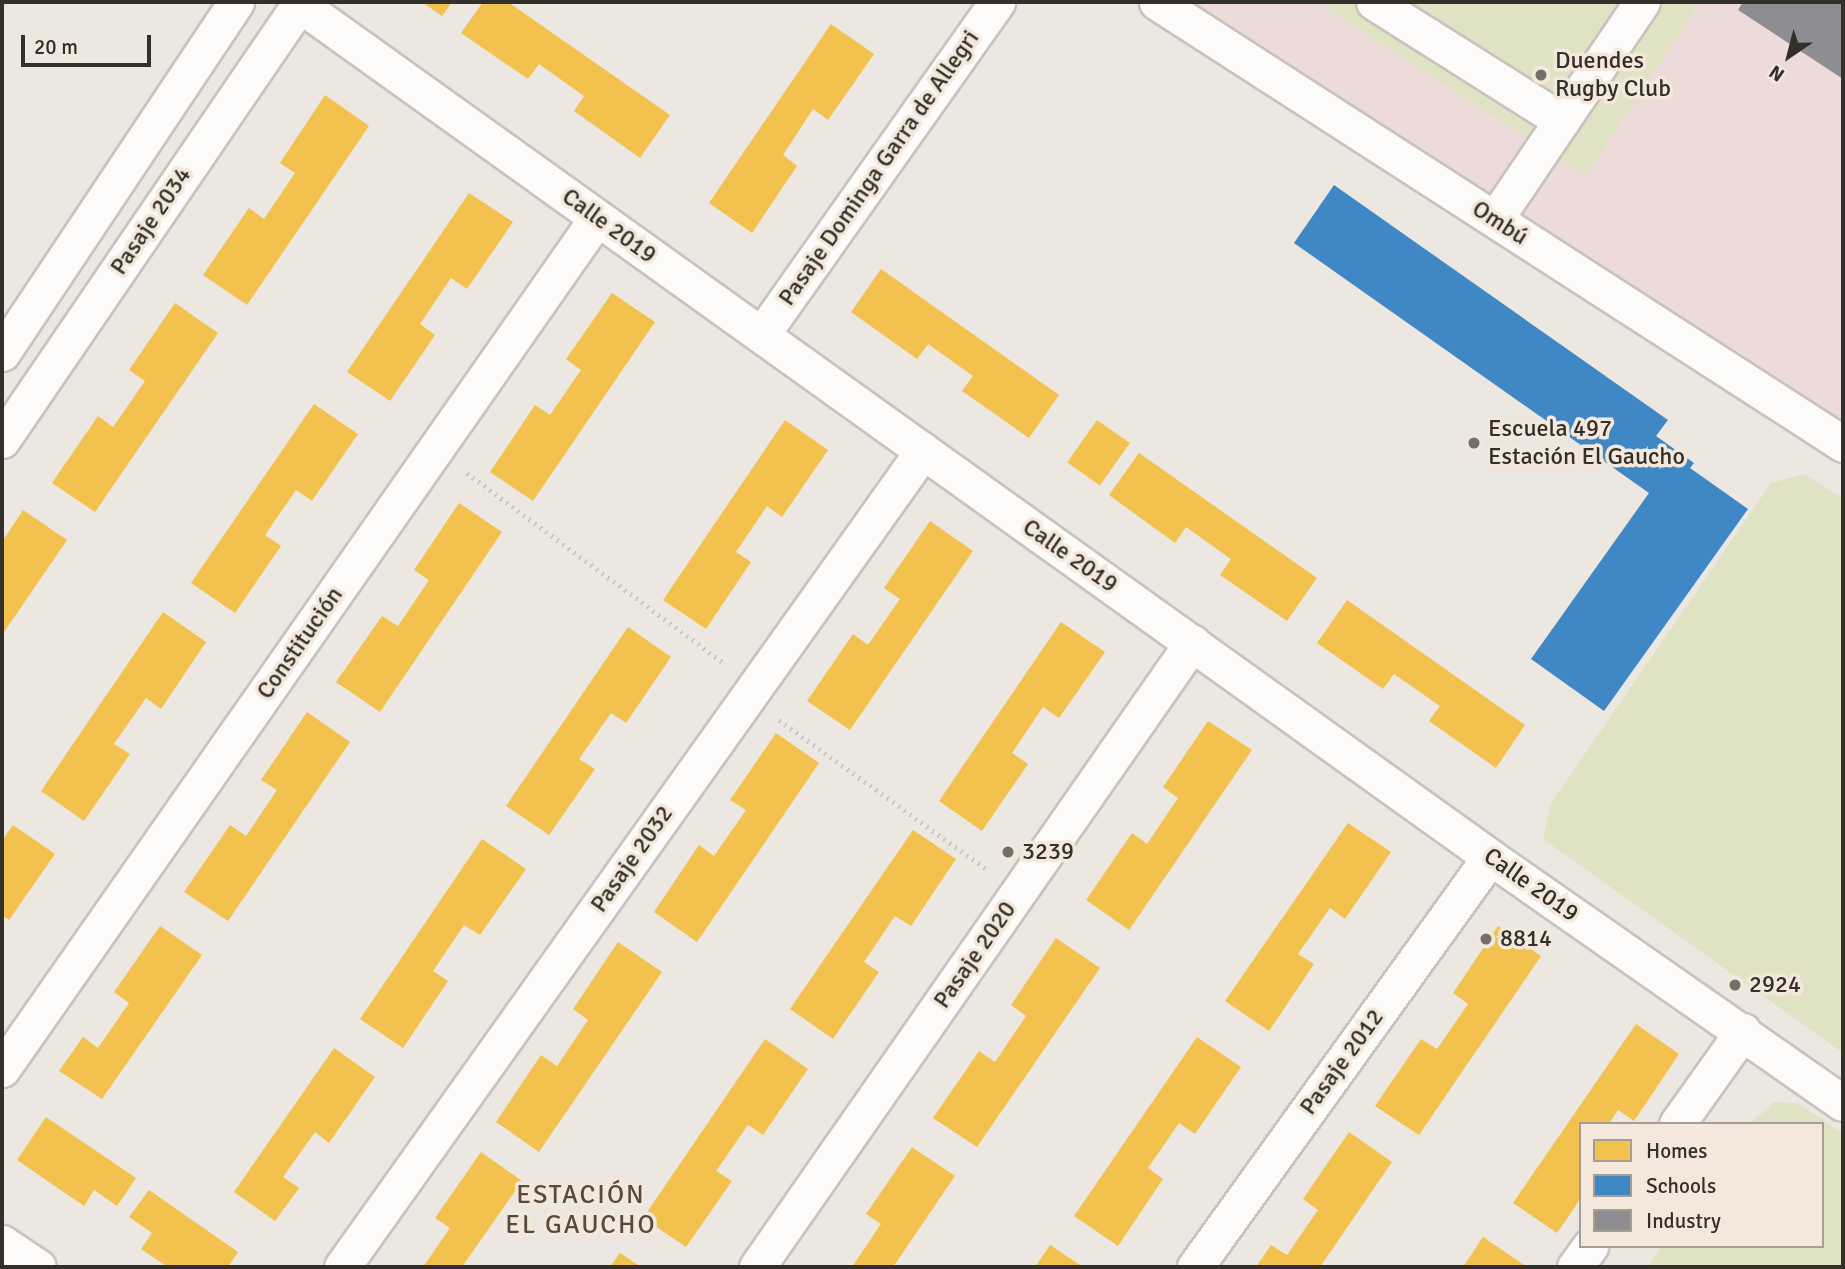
<!DOCTYPE html>
<html>
<head>
<meta charset="utf-8">
<style>
  body { margin:0 }
  #map { position:relative; width:1845px; height:1269px; overflow:hidden; background:#ede7e1; font-family:Signika,sans-serif }
  div>[style] { position:absolute }
  .industrial>* { inset:0; background:#ecdbd8 }
  .green>* { inset:0; background:#dfe3c3 }
  .homes>* { inset:0; background:#f2c14e; transform-origin:0 0 }
  .schools>* { inset:0; background:#3f88c5 }
  .industry>* { inset:0; background:#8d8d92 }
  .path>* { height:4.5px; margin-top:-2.25px; transform-origin:0; background:repeating-linear-gradient(90deg,#c9c8c5 0 2px,transparent 0 7px) }
  .roads { filter:drop-shadow(2px 0 #c8c3be) drop-shadow(-2px 0 #c8c3be) drop-shadow(0 2px #c8c3be) drop-shadow(0 -2px #c8c3be) }
  .street>* { height:35px; margin:-17.5px; padding:0 17.5px; transform-origin:17.5px; border-radius:17.5px; background:#fcfbfa }
  .dots>* { width:19px; height:19px; translate:-50% -50%; box-sizing:border-box; border:4px solid #f3e8db; border-radius:50% }
  span { translate:-50% -50%; white-space:nowrap; text-align:center; line-height:1.15; -webkit-text-stroke:7px #f3e8db; paint-order:stroke }
  .poi-label { font-size:24px; color:#332f2a }
  .left { translate:0 -50%; text-align:left }
  .street-label { font-size:24px; color:#332f2a }
  .neighbourhood-label { font-size:26px; color:#544b40; letter-spacing:2px }
  .frame { position:absolute; inset:0; border:4px solid #332f2a; pointer-events:none }
  .legend { position:absolute; left:1579px; top:1122px; width:245px; height:126px; box-sizing:border-box; background:#f3e8db; border:2px solid #a69e94; margin:0; padding:9px 12px; list-style:none; font-size:21px; color:#332f2a }
  .legend li { display:flex; align-items:center; gap:14px; height:35px }
  .legend b { width:35px; border:2px solid #a69e94 }
  .north { position:absolute; left:1754px; top:21px; width:70px; height:70px; -webkit-text-stroke:5px #f3e8db; paint-order:stroke; rotate:215deg; font-size:19px; font-weight:700; line-height:28px; text-align:center; color:#332f2a }
  .north::after { content:''; display:block; margin:auto; width:24px; height:32px; background:#332f2a; clip-path:polygon(50% 0,100% 100%,50% 72%,0 100%) }
  .scale { position:absolute; left:21px; top:35px; width:130px; height:32px; box-sizing:border-box; border:4px solid #332f2a; border-top:0; padding-left:9px; font-size:21px; line-height:24px; white-space:nowrap; color:#332f2a; -webkit-text-stroke:5px #f3e8db; paint-order:stroke }
</style>
</head>
<body>
<div id="map">
  <div class="industrial">
    <div style="clip-path:polygon(1157px 2px,1843px 2px,1843px 444px)"></div>
  </div>
  <div class="green">
    <div style="clip-path:polygon(1317px 2px,1699px 2px,1586px 176px)"></div>
    <div style="clip-path:polygon(1805px 474px,1843px 499px,1843px 1053px,1543px 839px,1551px 803px,1771px 483px)"></div>
    <div style="clip-path:polygon(1774px 1102px,1800px 1104px,1843px 1134px,1843px 1267px,1647px 1267px,1662px 1246px,1822px 1246px,1822px 1124px,1750px 1124px)"></div>
  </div>
  <div class="homes">
    <div style="clip-path:polygon(422px 2px,452px 2px,442px 16px)"></div>
    <div style="clip-path:polygon(483px 2px,508px 2px,670px 115px,640px 158px,574px 111px,584px 96px,539px 64px,528px 79px,461px 33px)"></div>
    <div style="clip-path:polygon(831px 24px,874px 54px,828px 120px,813px 109px,783px 155px,797px 166px,752px 233px,709px 203px)"></div>
    <div style="clip-path:polygon(325px 95px,369px 126px,247px 305px,203px 275px,249px 208px,264px 219px,295px 173px,280px 163px)"></div>
    <div style="clip-path:polygon(469px 193px,513px 222px,467px 289px,451px 278px,420px 324px,435px 335px,390px 401px,347px 372px)"></div>
    <div style="clip-path:polygon(881px 269px,1059px 395px,1029px 438px,962px 391px,973px 376px,928px 344px,917px 359px,851px 312px)"></div>
    <div style="clip-path:polygon(612px 293px,655px 322px,533px 501px,490px 472px,535px 405px,550px 415px,581px 370px,566px 359px)"></div>
    <div style="clip-path:polygon(175px 303px,218px 333px,95px 512px,52px 483px,98px 416px,113px 427px,145px 381px,129px 370px)"></div>
    <div style="clip-path:polygon(314px 404px,358px 434px,312px 501px,296px 490px,265px 535px,281px 546px,235px 613px,191px 583px)"></div>
    <div style="clip-path:polygon(785px 420px,828px 450px,782px 517px,767px 506px,736px 552px,751px 562px,706px 629px,663px 600px)"></div>
    <div style="left:1097px;top:420px;width:40px;height:52px;rotate:35deg"></div>
    <div style="clip-path:polygon(1139px 453px,1317px 578px,1287px 621px,1220px 575px,1231px 559px,1186px 527px,1175px 543px,1109px 495px)"></div>
    <div style="clip-path:polygon(459px 503px,502px 532px,380px 712px,336px 682px,382px 616px,398px 626px,429px 580px,414px 570px)"></div>
    <div style="clip-path:polygon(23px 510px,67px 540px,2px 635px,2px 542px)"></div>
    <div style="clip-path:polygon(930px 521px,973px 551px,850px 730px,807px 701px,853px 634px,868px 645px,900px 599px,884px 588px)"></div>
    <div style="clip-path:polygon(1347px 600px,1525px 725px,1496px 768px,1429px 721px,1440px 706px,1394px 674px,1383px 689px,1317px 643px)"></div>
    <div style="clip-path:polygon(163px 612px,206px 642px,161px 709px,146px 698px,114px 744px,130px 754px,84px 821px,41px 791px)"></div>
    <div style="clip-path:polygon(1061px 622px,1105px 652px,1059px 718px,1043px 707px,1012px 753px,1028px 764px,982px 831px,939px 801px)"></div>
    <div style="clip-path:polygon(628px 627px,671px 657px,626px 723px,611px 713px,579px 759px,595px 769px,549px 835px,506px 806px)"></div>
    <div style="clip-path:polygon(307px 712px,350px 742px,228px 921px,184px 892px,230px 825px,246px 836px,277px 790px,261px 780px)"></div>
    <div style="clip-path:polygon(1208px 721px,1252px 750px,1129px 930px,1086px 900px,1132px 833px,1147px 844px,1178px 798px,1163px 787px)"></div>
    <div style="clip-path:polygon(776px 733px,819px 763px,697px 942px,654px 912px,699px 845px,714px 856px,746px 810px,730px 800px)"></div>
    <div style="clip-path:polygon(1348px 823px,1391px 852px,1345px 919px,1330px 908px,1298px 954px,1314px 964px,1269px 1031px,1225px 1001px)"></div>
    <div style="clip-path:polygon(13px 825px,55px 854px,9px 920px,2px 915px,2px 841px)"></div>
    <div style="clip-path:polygon(913px 830px,956px 859px,911px 926px,895px 916px,864px 962px,879px 972px,833px 1039px,790px 1009px)"></div>
    <div style="clip-path:polygon(482px 839px,526px 869px,480px 935px,464px 925px,433px 971px,448px 981px,403px 1048px,360px 1019px)"></div>
    <div style="clip-path:polygon(160px 926px,202px 955px,102px 1099px,59px 1071px,83px 1037px,98px 1048px,129px 1003px,114px 992px)"></div>
    <div style="clip-path:polygon(1498px 926px,1541px 956px,1419px 1135px,1375px 1106px,1421px 1039px,1437px 1049px,1468px 1004px,1453px 993px)"></div>
    <div style="clip-path:polygon(1056px 938px,1100px 968px,977px 1147px,933px 1118px,979px 1051px,995px 1062px,1026px 1016px,1011px 1005px)"></div>
    <div style="clip-path:polygon(618px 942px,662px 972px,539px 1152px,496px 1122px,541px 1055px,557px 1066px,588px 1020px,573px 1009px)"></div>
    <div style="clip-path:polygon(1636px 1024px,1679px 1054px,1634px 1121px,1618px 1110px,1609px 1124px,1581px 1124px,1581px 1198px,1557px 1233px,1513px 1203px)"></div>
    <div style="clip-path:polygon(1197px 1037px,1241px 1067px,1195px 1134px,1179px 1123px,1148px 1168px,1163px 1179px,1118px 1246px,1074px 1216px)"></div>
    <div style="clip-path:polygon(765px 1039px,808px 1069px,763px 1135px,748px 1125px,716px 1171px,732px 1181px,686px 1247px,643px 1218px)"></div>
    <div style="clip-path:polygon(334px 1048px,375px 1077px,329px 1143px,315px 1132px,283px 1177px,299px 1188px,275px 1221px,234px 1192px)"></div>
    <div style="clip-path:polygon(46px 1117px,136px 1178px,117px 1206px,94px 1190px,84px 1206px,17px 1160px)"></div>
    <div style="clip-path:polygon(1349px 1132px,1392px 1162px,1320px 1267px,1256px 1267px,1271px 1245px,1287px 1255px,1318px 1210px,1303px 1199px)"></div>
    <div style="clip-path:polygon(912px 1147px,955px 1176px,893px 1267px,852px 1267px,881px 1224px,866px 1214px)"></div>
    <div style="clip-path:polygon(481px 1152px,522px 1181px,462px 1267px,423px 1267px,450px 1228px,435px 1218px)"></div>
    <div style="clip-path:polygon(149px 1190px,238px 1252px,228px 1267px,168px 1267px,141px 1249px,152px 1233px,129px 1217px)"></div>
    <div style="clip-path:polygon(1483px 1237px,1527px 1267px,1463px 1267px)"></div>
    <div style="clip-path:polygon(1050px 1245px,1083px 1267px,1035px 1267px)"></div>
    <div style="clip-path:polygon(620px 1253px,641px 1267px,610px 1267px)"></div>
  </div>
  <div class="schools">
    <div style="clip-path:polygon(1334px 185px,1668px 420px,1656px 436px,1694px 463px,1690px 468px,1748px 509px,1604px 711px,1531px 659px,1649px 493px,1294px 243px)"></div>
  </div>
  <div class="industry">
    <div style="clip-path:polygon(1743px 2px,1843px 2px,1843px 79px,1738px 10px)"></div>
  </div>
  <div class="path">
    <div style="left:467px;top:473px;width:320px;rotate:36.5deg"></div>
    <div style="left:779px;top:720px;width:257px;rotate:35.7deg"></div>
  </div>
  <div class="roads">
    <div class="street">
      <div style="left:1157px;top:2px;width:816px;rotate:32.79deg"></div>
      <div style="left:1374px;top:2px;width:222px;rotate:32.3deg"></div>
      <div style="left:299px;top:4px;width:1465px;rotate:35.61deg"></div>
      <div style="left:1490px;top:857px;width:430px;rotate:34.9deg"></div>
      <div style="left:1495px;top:219px;width:262px;rotate:-55.9deg"></div>
      <div style="left:762px;top:334px;width:407px;rotate:-54.7deg"></div>
      <div style="left:2px;top:353px;width:422px;rotate:-56.3deg"></div>
      <div style="left:2px;top:440px;width:530px;rotate:-55.68deg"></div>
      <div style="left:2px;top:1069px;width:1038px;rotate:-55.04deg"></div>
      <div style="left:1677px;top:1124px;width:114px;rotate:-54.6deg"></div>
      <div style="left:2px;top:1243px;width:43px;rotate:33.7deg"></div>
      <div style="left:342px;top:1267px;width:1002px;rotate:-54.55deg"></div>
      <div style="left:757px;top:1267px;width:761px;rotate:-55.12deg"></div>
      <div style="left:1195px;top:1267px;width:505px;rotate:-54.26deg"></div>
      <div style="left:1575px;top:1267px;width:26px;rotate:-54deg"></div>
    </div>
  </div>
  <div class="dots">
    <div style="left:1541px;top:75px;background:#746f6a"></div>
    <div style="left:1474px;top:443px;background:#746f6a"></div>
    <div style="left:1008px;top:852px;background:#746f6a"></div>
    <div style="left:1486px;top:939px;background:#746f6a"></div>
    <div style="left:1735px;top:985px;background:#746f6a"></div>
  </div>
  <div class="poi-label">
    <span class="left" style="left:1555px;top:75px">Duendes<br>Rugby Club</span>
    <span class="left" style="left:1488px;top:443px">Escuela 497<br>Estación El Gaucho</span>
    <span class="left" style="left:1022px;top:852px">3239</span>
    <span class="left" style="left:1500px;top:939px">8814</span>
    <span class="left" style="left:1749px;top:985px">2924</span>
  </div>
  <div class="street-label">
    <span style="left:879px;top:168px;rotate:-55deg">Pasaje Dominga Garra de Allegri</span>
    <span style="left:151px;top:221px;rotate:-56deg">Pasaje 2034</span>
    <span style="left:1500px;top:223px;rotate:33deg">Ombú</span>
    <span style="left:609px;top:226px;rotate:36deg">Calle 2019</span>
    <span style="left:1070px;top:556px;rotate:35deg">Calle 2019</span>
    <span style="left:300px;top:643px;rotate:-55deg">Constitución</span>
    <span style="left:632px;top:859px;rotate:-55deg">Pasaje 2032</span>
    <span style="left:1531px;top:885px;rotate:35deg">Calle 2019</span>
    <span style="left:975px;top:955px;rotate:-55deg">Pasaje 2020</span>
    <span style="left:1342px;top:1062px;rotate:-54deg">Pasaje 2012</span>
  </div>
  <div class="neighbourhood-label">
    <span style="left:581px;top:1211px">ESTACIÓN<br>EL GAUCHO</span>
  </div>
  <div class="frame"></div>
  <ul class="legend">
  <li><b style="height:19px;background:#f2c14e"></b>Homes</li>
  <li><b style="height:19px;background:#3f88c5"></b>Schools</li>
  <li><b style="height:19px;background:#8d8d92"></b>Industry</li>
  </ul>
  <div class="north">N</div>
  <div class="scale">20 m</div>
</div>
</body>
</html>
